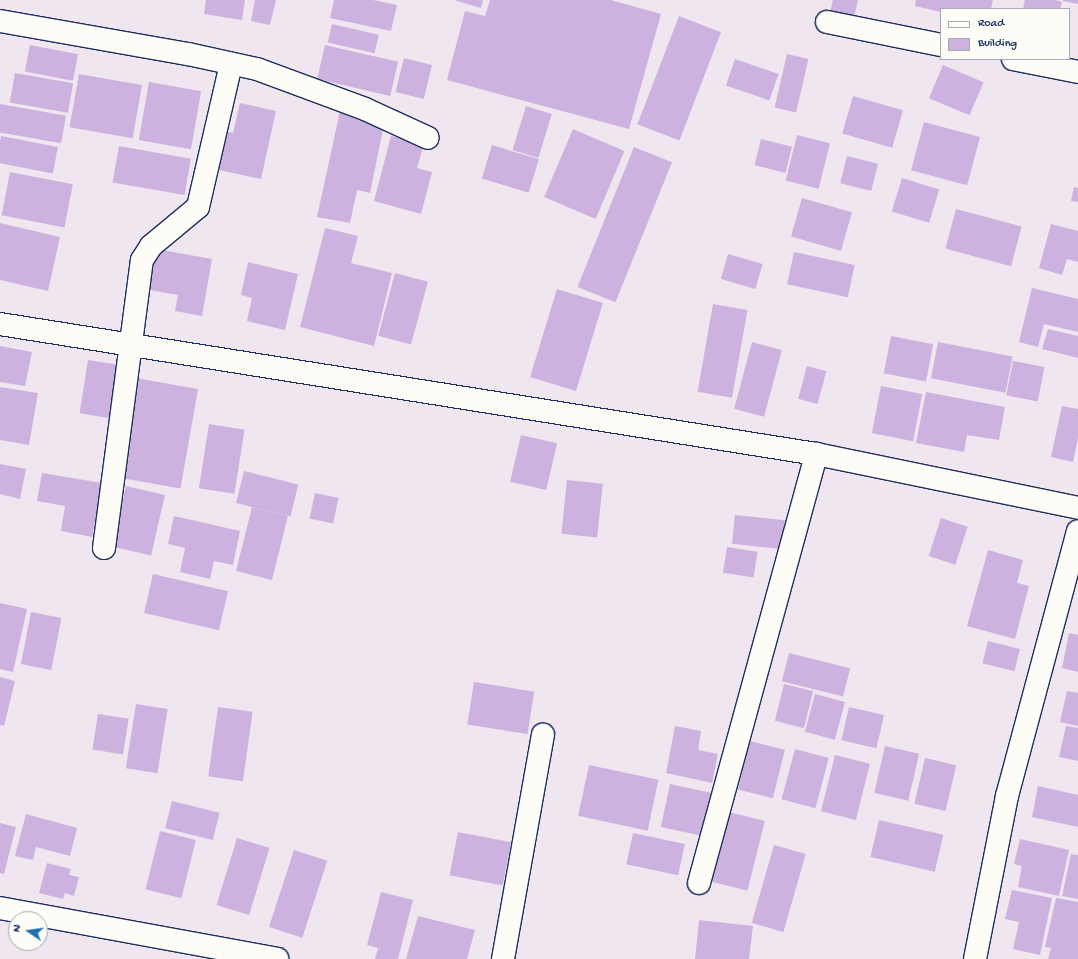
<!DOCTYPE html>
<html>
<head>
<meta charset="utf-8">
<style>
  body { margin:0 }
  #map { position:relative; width:1078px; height:959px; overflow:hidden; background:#efe6f0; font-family:"Gochi Hand",sans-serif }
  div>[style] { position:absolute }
  .building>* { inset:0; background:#cdb2e0; transform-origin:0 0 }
  .roads { filter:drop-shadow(1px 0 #1b2f5e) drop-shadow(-1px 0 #1b2f5e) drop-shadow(0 1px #1b2f5e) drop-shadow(0 -1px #1b2f5e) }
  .minor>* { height:22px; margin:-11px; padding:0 11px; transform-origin:11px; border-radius:11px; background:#fdfcf7 }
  span { translate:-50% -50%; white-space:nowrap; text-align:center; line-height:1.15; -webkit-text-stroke:4px #fdfcf7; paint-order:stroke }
  .legend { position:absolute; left:940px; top:8px; width:130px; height:52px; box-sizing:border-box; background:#fdfcf7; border:1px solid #a3aaba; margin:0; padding:5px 7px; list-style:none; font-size:12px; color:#1b2f5e }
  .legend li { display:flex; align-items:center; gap:8px; height:20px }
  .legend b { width:20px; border:1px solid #a3aaba }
  .north { position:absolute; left:8px; top:911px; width:40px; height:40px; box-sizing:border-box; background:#fdfcf7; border:1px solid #a3aaba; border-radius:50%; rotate:283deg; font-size:11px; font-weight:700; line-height:16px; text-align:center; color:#1b2f5e }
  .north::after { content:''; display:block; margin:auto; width:14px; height:18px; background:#1f6fb2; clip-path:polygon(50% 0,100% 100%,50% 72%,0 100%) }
</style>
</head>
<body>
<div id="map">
  <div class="building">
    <div style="clip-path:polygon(206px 0,245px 0,242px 20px,204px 14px)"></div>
    <div style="clip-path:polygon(255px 0,276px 0,270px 25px,251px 21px)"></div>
    <div style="clip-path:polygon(334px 0,373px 0,397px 5px,391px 31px,330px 18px)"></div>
    <div style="clip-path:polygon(454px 0,483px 0,481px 8px)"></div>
    <div style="clip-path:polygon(490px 0,611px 0,661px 14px,629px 129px,447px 80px,465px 11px,485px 16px)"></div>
    <div style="clip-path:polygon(833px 0,858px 0,854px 17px,830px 12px)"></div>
    <div style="clip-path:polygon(916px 0,993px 0,991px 9px,941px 9px,941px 12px,915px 6px)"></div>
    <div style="clip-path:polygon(1025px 0,1055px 0,1062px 2px,1060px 9px,1023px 9px)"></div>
    <div style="clip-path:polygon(1063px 0,1078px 0,1078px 4px,1063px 1px)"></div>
    <div style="left:679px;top:16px;width:45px;height:116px;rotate:21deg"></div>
    <div style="left:332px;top:24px;width:48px;height:19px;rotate:13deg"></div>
    <div style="left:30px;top:45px;width:49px;height:27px;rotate:11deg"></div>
    <div style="left:325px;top:45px;width:75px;height:35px;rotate:13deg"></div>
    <div style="left:787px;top:54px;width:22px;height:55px;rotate:13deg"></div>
    <div style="left:404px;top:58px;width:29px;height:35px;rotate:14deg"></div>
    <div style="left:735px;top:59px;width:46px;height:28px;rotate:19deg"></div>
    <div style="left:943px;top:65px;width:44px;height:36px;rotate:23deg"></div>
    <div style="left:15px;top:73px;width:59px;height:30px;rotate:10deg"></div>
    <div style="left:79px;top:74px;width:64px;height:54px;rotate:10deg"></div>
    <div style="left:149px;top:82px;width:53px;height:59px;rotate:10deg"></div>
    <div style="left:853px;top:96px;width:52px;height:39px;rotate:16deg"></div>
    <div style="clip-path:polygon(240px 103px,276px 111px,261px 179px,210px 168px,218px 130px,233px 133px)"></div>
    <div style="left:0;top:104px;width:67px;height:28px;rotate:10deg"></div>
    <div style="left:526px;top:106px;width:27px;height:46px;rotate:17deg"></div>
    <div style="clip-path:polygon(340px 111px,385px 120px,370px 193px,357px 190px,350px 223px,317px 217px)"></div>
    <div style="left:924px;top:122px;width:58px;height:50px;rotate:15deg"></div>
    <div style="left:573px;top:129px;width:56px;height:74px;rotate:23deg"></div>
    <div style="left:797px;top:135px;width:34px;height:47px;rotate:14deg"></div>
    <div style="left:1px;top:136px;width:58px;height:27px;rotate:11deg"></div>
    <div style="clip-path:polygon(391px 136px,424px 144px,417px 168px,432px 172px,421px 214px,374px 201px)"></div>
    <div style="left:761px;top:139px;width:32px;height:27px;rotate:14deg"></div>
    <div style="left:492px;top:145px;width:49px;height:35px;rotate:17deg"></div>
    <div style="left:119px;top:146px;width:73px;height:37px;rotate:10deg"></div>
    <div style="left:634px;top:147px;width:41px;height:151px;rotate:22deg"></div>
    <div style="left:847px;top:156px;width:32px;height:28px;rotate:14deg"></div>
    <div style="left:10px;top:172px;width:64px;height:44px;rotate:11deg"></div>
    <div style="left:902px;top:178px;width:39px;height:35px;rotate:17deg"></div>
    <div style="clip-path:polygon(1074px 187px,1078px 188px,1078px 202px,1071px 201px)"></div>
    <div style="left:802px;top:198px;width:52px;height:40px;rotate:16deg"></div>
    <div style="left:956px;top:209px;width:68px;height:41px;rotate:15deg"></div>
    <div style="clip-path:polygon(0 223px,60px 237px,48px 291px,0 280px)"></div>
    <div style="clip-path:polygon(1051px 224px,1078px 231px,1078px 262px,1067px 259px,1062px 275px,1039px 268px)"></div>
    <div style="clip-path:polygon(325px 228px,358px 236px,351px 263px,392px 273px,374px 346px,300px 327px)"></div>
    <div style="clip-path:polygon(151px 248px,212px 259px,202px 316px,175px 311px,178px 295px,144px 289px)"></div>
    <div style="left:794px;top:252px;width:62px;height:33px;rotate:12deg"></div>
    <div style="left:728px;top:254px;width:36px;height:26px;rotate:16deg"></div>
    <div style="clip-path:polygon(248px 262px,298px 274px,285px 330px,247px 321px,252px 298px,241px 295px)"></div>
    <div style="left:395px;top:273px;width:34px;height:65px;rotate:15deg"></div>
    <div style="clip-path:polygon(1032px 288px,1078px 299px,1078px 332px,1044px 324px,1038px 347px,1019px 342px)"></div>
    <div style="left:557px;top:289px;width:48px;height:92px;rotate:17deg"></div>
    <div style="left:713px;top:304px;width:35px;height:89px;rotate:10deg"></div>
    <div style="clip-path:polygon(1048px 329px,1078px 336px,1078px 358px,1042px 349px)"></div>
    <div style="left:891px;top:336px;width:43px;height:38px;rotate:11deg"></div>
    <div style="left:752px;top:342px;width:31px;height:69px;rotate:15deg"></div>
    <div style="left:938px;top:342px;width:76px;height:37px;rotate:11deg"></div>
    <div style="clip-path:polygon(0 346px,32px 352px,25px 386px,0 382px)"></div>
    <div style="left:88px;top:360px;width:31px;height:54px;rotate:9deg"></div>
    <div style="left:1013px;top:361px;width:32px;height:35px;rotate:11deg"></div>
    <div style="left:807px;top:366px;width:20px;height:34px;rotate:15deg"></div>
    <div style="left:136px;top:378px;width:63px;height:101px;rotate:10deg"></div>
    <div style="left:881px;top:386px;width:42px;height:48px;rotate:11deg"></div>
    <div style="clip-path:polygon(0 387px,38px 393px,29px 445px,0 440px)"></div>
    <div style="clip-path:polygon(926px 392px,1005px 407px,999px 440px,967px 435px,964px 452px,916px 443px)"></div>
    <div style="clip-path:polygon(1062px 406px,1078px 409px,1078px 438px,1073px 462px,1051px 457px)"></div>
    <div style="left:209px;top:424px;width:36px;height:65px;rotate:9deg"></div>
    <div style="left:521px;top:435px;width:37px;height:48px;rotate:13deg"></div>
    <div style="clip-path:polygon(0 464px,26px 469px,20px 499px,0 494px)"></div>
    <div style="left:244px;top:471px;width:56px;height:33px;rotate:14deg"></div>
    <div style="clip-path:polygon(42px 473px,102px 483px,92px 537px,61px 531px,65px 506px,37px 501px)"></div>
    <div style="left:567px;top:480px;width:36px;height:54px;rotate:6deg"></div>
    <div style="left:126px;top:486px;width:40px;height:62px;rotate:13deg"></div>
    <div style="left:315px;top:493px;width:24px;height:26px;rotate:12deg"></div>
    <div style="left:252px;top:507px;width:37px;height:66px;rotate:14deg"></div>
    <div style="left:735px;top:515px;width:50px;height:29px;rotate:6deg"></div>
    <div style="clip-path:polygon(174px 516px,240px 531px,233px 565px,214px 561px,210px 579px,180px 572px,185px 548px,168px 544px)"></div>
    <div style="left:941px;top:518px;width:28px;height:40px;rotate:18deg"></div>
    <div style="left:727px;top:547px;width:31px;height:26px;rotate:9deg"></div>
    <div style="clip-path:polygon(988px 550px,1023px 560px,1017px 583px,1029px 586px,1015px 639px,967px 626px)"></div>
    <div style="left:153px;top:574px;width:77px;height:40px;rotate:13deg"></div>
    <div style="clip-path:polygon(0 603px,27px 609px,13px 672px,0 669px)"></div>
    <div style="left:31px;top:612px;width:31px;height:53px;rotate:11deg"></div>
    <div style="clip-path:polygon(1069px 633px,1078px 635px,1078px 672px,1062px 668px)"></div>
    <div style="left:988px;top:641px;width:33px;height:23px;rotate:14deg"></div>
    <div style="left:789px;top:653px;width:63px;height:29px;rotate:14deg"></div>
    <div style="clip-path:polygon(0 677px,15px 681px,4px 726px,0 725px)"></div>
    <div style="left:474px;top:682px;width:61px;height:43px;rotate:9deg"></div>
    <div style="left:784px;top:684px;width:30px;height:38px;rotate:14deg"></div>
    <div style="clip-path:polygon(1067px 691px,1078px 693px,1078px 726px,1060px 722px)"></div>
    <div style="left:815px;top:694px;width:31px;height:39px;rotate:15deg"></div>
    <div style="left:136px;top:704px;width:32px;height:65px;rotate:9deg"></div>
    <div style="left:218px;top:707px;width:35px;height:70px;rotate:8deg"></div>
    <div style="left:849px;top:707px;width:36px;height:34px;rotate:13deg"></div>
    <div style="left:98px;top:714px;width:31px;height:36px;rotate:9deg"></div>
    <div style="clip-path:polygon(675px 726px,701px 731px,698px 750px,718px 754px,712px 783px,666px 773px)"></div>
    <div style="clip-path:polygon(1066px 726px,1078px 728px,1078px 761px,1059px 757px)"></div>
    <div style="left:750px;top:741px;width:36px;height:50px;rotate:14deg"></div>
    <div style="left:885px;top:746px;width:35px;height:48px;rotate:13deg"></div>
    <div style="left:795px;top:749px;width:35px;height:52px;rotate:15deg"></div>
    <div style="left:835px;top:755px;width:36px;height:58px;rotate:14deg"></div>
    <div style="left:925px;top:758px;width:32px;height:47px;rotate:13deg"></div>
    <div style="left:589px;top:765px;width:71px;height:52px;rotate:12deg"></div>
    <div style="left:670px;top:784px;width:43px;height:44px;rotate:12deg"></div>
    <div style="clip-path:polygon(1038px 786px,1078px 795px,1078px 827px,1032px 817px)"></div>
    <div style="left:172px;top:801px;width:49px;height:28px;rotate:14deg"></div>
    <div style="left:729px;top:812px;width:37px;height:72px;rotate:14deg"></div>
    <div style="clip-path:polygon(26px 814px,77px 828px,70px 856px,36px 847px,33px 860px,15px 856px)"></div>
    <div style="left:879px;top:820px;width:66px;height:38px;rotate:13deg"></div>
    <div style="clip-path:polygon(0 823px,16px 827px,4px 874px,0 873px)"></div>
    <div style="left:160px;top:831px;width:37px;height:60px;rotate:14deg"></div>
    <div style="left:458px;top:832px;width:54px;height:44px;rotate:11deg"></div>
    <div style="left:633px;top:833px;width:53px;height:32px;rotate:12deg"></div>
    <div style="left:237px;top:838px;width:34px;height:70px;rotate:17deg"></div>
    <div style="clip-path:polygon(1020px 839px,1069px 850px,1059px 896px,1018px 887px,1022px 866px,1014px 864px)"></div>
    <div style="left:774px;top:845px;width:33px;height:81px;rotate:16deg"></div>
    <div style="left:294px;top:850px;width:35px;height:81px;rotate:18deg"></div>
    <div style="clip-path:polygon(1071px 854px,1078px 855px,1078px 899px,1062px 896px)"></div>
    <div style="clip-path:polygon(47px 863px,71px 869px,69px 875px,79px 877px,74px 896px,65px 893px,63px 899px,39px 893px)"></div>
    <div style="clip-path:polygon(1012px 890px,1052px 898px,1040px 955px,1013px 949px,1019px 922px,1005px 919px)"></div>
    <div style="clip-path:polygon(381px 892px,413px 900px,398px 959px,375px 959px,378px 948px,367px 945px)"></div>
    <div style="clip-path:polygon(1056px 898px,1078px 902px,1078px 959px,1048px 959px,1051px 948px,1045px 947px)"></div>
    <div style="clip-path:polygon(418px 916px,475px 930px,467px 959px,406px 959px)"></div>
    <div style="clip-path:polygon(699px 920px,753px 926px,749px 959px,695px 959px)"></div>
  </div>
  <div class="roads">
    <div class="minor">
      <div style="left:0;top:21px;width:191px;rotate:10deg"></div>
      <div style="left:188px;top:54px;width:71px;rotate:12.3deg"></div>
      <div style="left:257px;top:69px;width:115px;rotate:20.3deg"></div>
      <div style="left:365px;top:109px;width:69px;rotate:24.7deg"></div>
      <div style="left:827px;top:22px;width:116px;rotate:11.4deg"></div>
      <div style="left:1013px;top:59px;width:66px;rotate:11.3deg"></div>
      <div style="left:0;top:324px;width:826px;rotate:9.05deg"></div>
      <div style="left:816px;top:454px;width:268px;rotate:11.6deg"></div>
      <div style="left:104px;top:548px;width:290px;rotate:-82.5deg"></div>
      <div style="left:142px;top:260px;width:17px;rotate:-57deg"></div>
      <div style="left:151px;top:246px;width:61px;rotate:-39.7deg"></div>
      <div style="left:198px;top:207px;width:147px;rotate:-77deg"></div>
      <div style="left:699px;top:883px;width:445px;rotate:-74.7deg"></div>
      <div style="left:0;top:908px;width:282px;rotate:10.4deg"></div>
      <div style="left:503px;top:959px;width:228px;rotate:-79.9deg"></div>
      <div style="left:975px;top:959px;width:166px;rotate:-78.9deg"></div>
      <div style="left:1007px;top:796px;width:274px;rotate:-75deg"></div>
    </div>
  </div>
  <ul class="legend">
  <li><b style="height:5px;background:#fdfcf7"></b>Road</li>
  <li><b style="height:11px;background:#cdb2e0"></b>Building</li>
  </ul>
  <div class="north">N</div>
</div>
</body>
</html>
